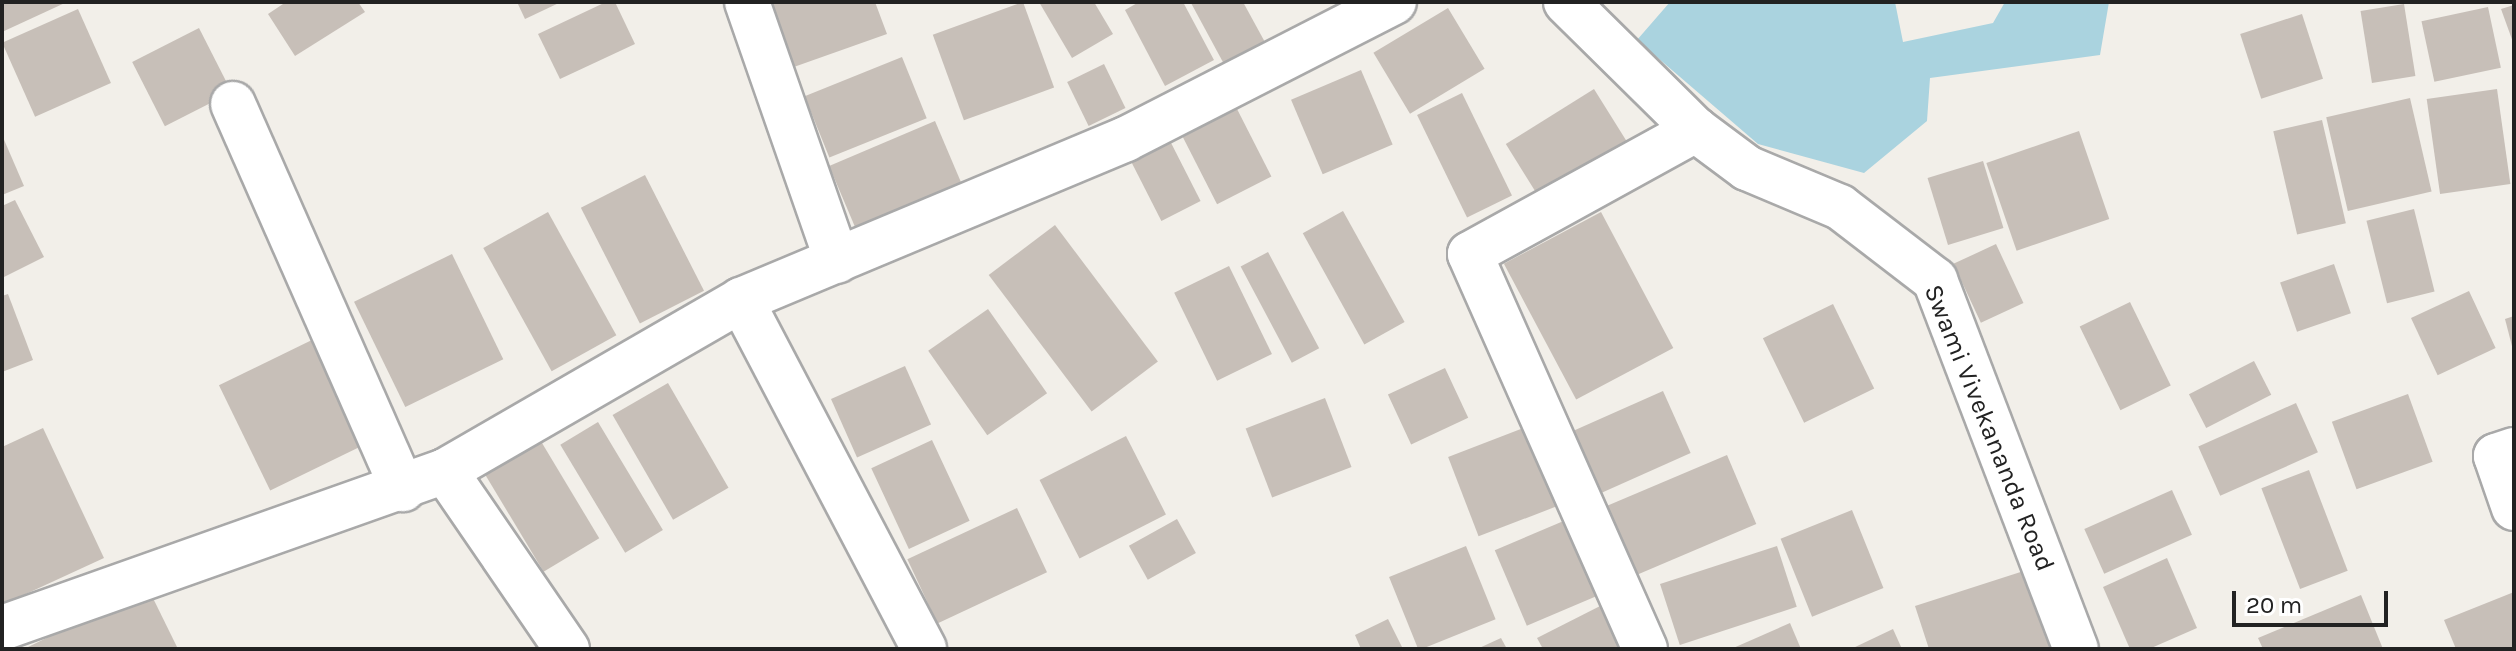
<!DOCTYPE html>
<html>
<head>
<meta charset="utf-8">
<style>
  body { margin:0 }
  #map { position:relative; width:2516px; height:651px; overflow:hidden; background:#f2efe9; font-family:Karla,sans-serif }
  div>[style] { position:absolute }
  .water>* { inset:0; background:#aad3df }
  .building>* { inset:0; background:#c7bfb8; transform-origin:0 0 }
  .roads { filter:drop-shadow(2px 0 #a9a9a9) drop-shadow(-2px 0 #a9a9a9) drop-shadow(0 2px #a9a9a9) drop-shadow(0 -2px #a9a9a9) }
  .minor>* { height:44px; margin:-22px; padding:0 22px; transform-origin:22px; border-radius:22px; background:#fff }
  .tertiary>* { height:44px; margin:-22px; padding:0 22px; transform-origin:22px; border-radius:22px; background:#fff }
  span { translate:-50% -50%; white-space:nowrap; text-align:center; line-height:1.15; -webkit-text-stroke:8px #fff; paint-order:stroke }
  .street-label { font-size:26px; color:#222 }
  .frame { position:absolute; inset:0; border:4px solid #222; pointer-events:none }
  .scale { position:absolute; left:2232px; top:591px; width:156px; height:36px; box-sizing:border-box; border:4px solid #222; border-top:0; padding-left:10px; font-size:24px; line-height:28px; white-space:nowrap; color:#222; -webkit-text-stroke:6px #fff; paint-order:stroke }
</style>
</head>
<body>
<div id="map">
  <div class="water">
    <div style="clip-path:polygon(1670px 2px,1895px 2px,1903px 42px,1993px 23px,2005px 2px,2109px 2px,2100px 55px,1930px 78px,1927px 121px,1864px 173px,1758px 144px,1637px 40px)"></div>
  </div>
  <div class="building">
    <div style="clip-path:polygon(2px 2px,67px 2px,2px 32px)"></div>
    <div style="clip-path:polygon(286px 2px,358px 2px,365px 12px,295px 56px,268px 14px)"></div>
    <div style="clip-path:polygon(517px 2px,561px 2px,525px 19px)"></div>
    <div style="clip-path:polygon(606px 2px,615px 2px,635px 44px,560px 79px,538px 34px)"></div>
    <div style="clip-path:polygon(767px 2px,875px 2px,887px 34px,791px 68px)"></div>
    <div style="left:1023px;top:2px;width:91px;height:96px;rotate:70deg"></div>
    <div style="clip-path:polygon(1039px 2px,1094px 2px,1113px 34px,1072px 58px)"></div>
    <div style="clip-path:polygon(1139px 2px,1183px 2px,1214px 60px,1165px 86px,1125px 10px)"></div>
    <div style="clip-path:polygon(1243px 2px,1272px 55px,1231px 77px,1191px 3px)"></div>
    <div style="left:2404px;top:4px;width:73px;height:44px;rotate:81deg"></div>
    <div style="clip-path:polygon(2514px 5px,2514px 45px,2501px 9px)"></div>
    <div style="left:2488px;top:7px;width:62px;height:68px;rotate:78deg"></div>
    <div style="left:1448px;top:8px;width:71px;height:87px;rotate:59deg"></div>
    <div style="left:78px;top:9px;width:81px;height:83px;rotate:66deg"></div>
    <div style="left:2302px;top:14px;width:68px;height:65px;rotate:72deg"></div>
    <div style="left:199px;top:28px;width:72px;height:75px;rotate:63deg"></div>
    <div style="left:902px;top:57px;width:66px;height:105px;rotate:68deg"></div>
    <div style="left:1104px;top:64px;width:49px;height:41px;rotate:64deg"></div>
    <div style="left:1361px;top:70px;width:81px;height:76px;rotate:67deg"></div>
    <div style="left:1594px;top:89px;width:62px;height:104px;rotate:58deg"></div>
    <div style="left:2497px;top:89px;width:96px;height:71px;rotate:82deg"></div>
    <div style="left:1462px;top:93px;width:114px;height:50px;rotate:64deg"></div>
    <div style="left:2410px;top:98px;width:96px;height:86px;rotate:77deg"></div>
    <div style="left:1236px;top:107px;width:78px;height:61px;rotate:63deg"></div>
    <div style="left:2322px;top:120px;width:106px;height:50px;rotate:77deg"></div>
    <div style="left:935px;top:121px;width:75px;height:115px;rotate:67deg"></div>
    <div style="left:2079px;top:131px;width:93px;height:98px;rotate:71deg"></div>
    <div style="clip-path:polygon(2px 135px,24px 186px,2px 195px)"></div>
    <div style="left:1167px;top:135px;width:74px;height:44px;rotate:63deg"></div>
    <div style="left:1983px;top:161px;width:70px;height:58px;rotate:73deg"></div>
    <div style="left:645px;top:175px;width:130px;height:72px;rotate:63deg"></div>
    <div style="clip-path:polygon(15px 200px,44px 257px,2px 278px,2px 206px)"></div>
    <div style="left:2414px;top:209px;width:85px;height:49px;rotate:76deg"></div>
    <div style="left:1343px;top:211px;width:127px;height:46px;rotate:61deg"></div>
    <div style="left:548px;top:212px;width:141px;height:74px;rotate:61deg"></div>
    <div style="left:1601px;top:212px;width:154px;height:110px;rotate:62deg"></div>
    <div style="left:1055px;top:225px;width:171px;height:83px;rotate:53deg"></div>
    <div style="left:1996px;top:244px;width:65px;height:47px;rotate:65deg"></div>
    <div style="left:1268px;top:252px;width:109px;height:31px;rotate:62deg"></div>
    <div style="left:452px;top:254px;width:117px;height:109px;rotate:64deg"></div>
    <div style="left:2334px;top:264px;width:52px;height:57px;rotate:71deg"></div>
    <div style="left:1229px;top:266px;width:98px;height:61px;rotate:64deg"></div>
    <div style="left:2469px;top:291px;width:63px;height:64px;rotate:65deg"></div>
    <div style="clip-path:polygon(8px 294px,33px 360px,2px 372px,2px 296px)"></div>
    <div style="left:2130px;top:302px;width:93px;height:56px;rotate:64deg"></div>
    <div style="left:1833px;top:304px;width:94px;height:78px;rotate:64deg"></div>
    <div style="left:988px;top:309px;width:103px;height:73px;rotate:55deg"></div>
    <div style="clip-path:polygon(2514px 316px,2514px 350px,2513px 350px,2505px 319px)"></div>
    <div style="left:316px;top:338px;width:117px;height:108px;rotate:64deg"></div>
    <div style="left:2254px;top:361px;width:38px;height:73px;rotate:63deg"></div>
    <div style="left:905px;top:366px;width:64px;height:81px;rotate:66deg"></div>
    <div style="left:1445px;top:368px;width:55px;height:63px;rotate:65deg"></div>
    <div style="left:668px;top:383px;width:121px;height:64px;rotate:60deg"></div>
    <div style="left:1663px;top:391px;width:68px;height:98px;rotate:66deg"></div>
    <div style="left:2408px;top:394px;width:72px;height:81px;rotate:70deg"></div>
    <div style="left:1325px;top:398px;width:74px;height:85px;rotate:69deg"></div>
    <div style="left:2296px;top:403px;width:54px;height:107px;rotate:66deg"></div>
    <div style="left:598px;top:422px;width:126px;height:44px;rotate:59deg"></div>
    <div style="left:1534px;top:424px;width:85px;height:92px;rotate:69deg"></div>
    <div style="clip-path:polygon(43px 428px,104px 558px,2px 605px,2px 447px)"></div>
    <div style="left:1126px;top:436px;width:88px;height:97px;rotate:63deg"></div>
    <div style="left:539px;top:438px;width:117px;height:65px;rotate:59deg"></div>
    <div style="left:932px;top:440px;width:89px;height:67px;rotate:65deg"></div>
    <div style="left:1727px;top:455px;width:75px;height:134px;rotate:67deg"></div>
    <div style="left:2309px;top:470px;width:108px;height:51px;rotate:69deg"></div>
    <div style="left:2172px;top:490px;width:49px;height:96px;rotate:66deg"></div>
    <div style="left:1017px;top:508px;width:71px;height:121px;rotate:65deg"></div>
    <div style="left:1852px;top:510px;width:84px;height:77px;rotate:68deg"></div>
    <div style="left:1573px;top:517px;width:82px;height:85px;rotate:67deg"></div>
    <div style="left:1177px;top:519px;width:39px;height:55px;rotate:61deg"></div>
    <div style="left:1466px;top:546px;width:79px;height:83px;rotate:68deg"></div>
    <div style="left:1777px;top:546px;width:64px;height:123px;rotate:72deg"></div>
    <div style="clip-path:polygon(2167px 558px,2197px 628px,2149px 649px,2130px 649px,2103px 587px)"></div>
    <div style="clip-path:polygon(2033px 568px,2059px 649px,1929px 649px,1915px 606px)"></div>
    <div style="clip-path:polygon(148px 588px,178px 649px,24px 649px)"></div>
    <div style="clip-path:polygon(2514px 592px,2514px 649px,2456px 649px,2444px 620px)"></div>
    <div style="clip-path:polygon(2361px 595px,2383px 649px,2263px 649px,2258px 638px)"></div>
    <div style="clip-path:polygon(1608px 602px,1631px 649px,1543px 649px,1537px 638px)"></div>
    <div style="clip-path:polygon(1388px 619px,1403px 649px,1361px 649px,1355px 635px)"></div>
    <div style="clip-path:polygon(1790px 623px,1801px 649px,1731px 649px)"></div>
    <div style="clip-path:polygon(1893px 629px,1902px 649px,1851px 649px)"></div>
    <div style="clip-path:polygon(1501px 638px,1507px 649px,1477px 649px)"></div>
  </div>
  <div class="roads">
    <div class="minor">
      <div style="left:747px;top:2px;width:274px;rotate:70.8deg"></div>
      <div style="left:233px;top:104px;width:421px;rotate:66.2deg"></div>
      <div style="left:741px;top:300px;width:394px;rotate:62.3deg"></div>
      <div style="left:2514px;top:450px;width:19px;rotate:162deg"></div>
      <div style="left:2496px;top:456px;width:55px;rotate:70.9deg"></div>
      <div style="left:445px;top:471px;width:216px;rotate:55.6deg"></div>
      <div style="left:2px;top:628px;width:470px;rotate:-19.5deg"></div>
      <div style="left:445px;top:471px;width:342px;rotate:-30deg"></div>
      <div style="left:741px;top:300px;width:417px;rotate:-22.7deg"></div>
      <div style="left:1126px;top:139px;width:301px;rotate:-27.1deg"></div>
      <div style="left:1645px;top:649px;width:432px;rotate:-113.9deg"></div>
      <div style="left:1470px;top:254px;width:258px;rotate:-28.8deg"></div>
    </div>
    <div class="tertiary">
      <div style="left:1566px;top:2px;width:182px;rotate:44.6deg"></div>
      <div style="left:1696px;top:130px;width:64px;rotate:36.7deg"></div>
      <div style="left:1747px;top:168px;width:101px;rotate:22.8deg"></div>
      <div style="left:1840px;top:207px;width:120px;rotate:37.5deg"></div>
      <div style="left:1935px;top:280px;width:395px;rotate:69.1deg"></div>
    </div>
  </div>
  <div class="street-label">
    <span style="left:1989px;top:428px;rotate:68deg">Swami Vivekananda Road</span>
  </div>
  <div class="frame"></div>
  <div class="scale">20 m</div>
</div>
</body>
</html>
